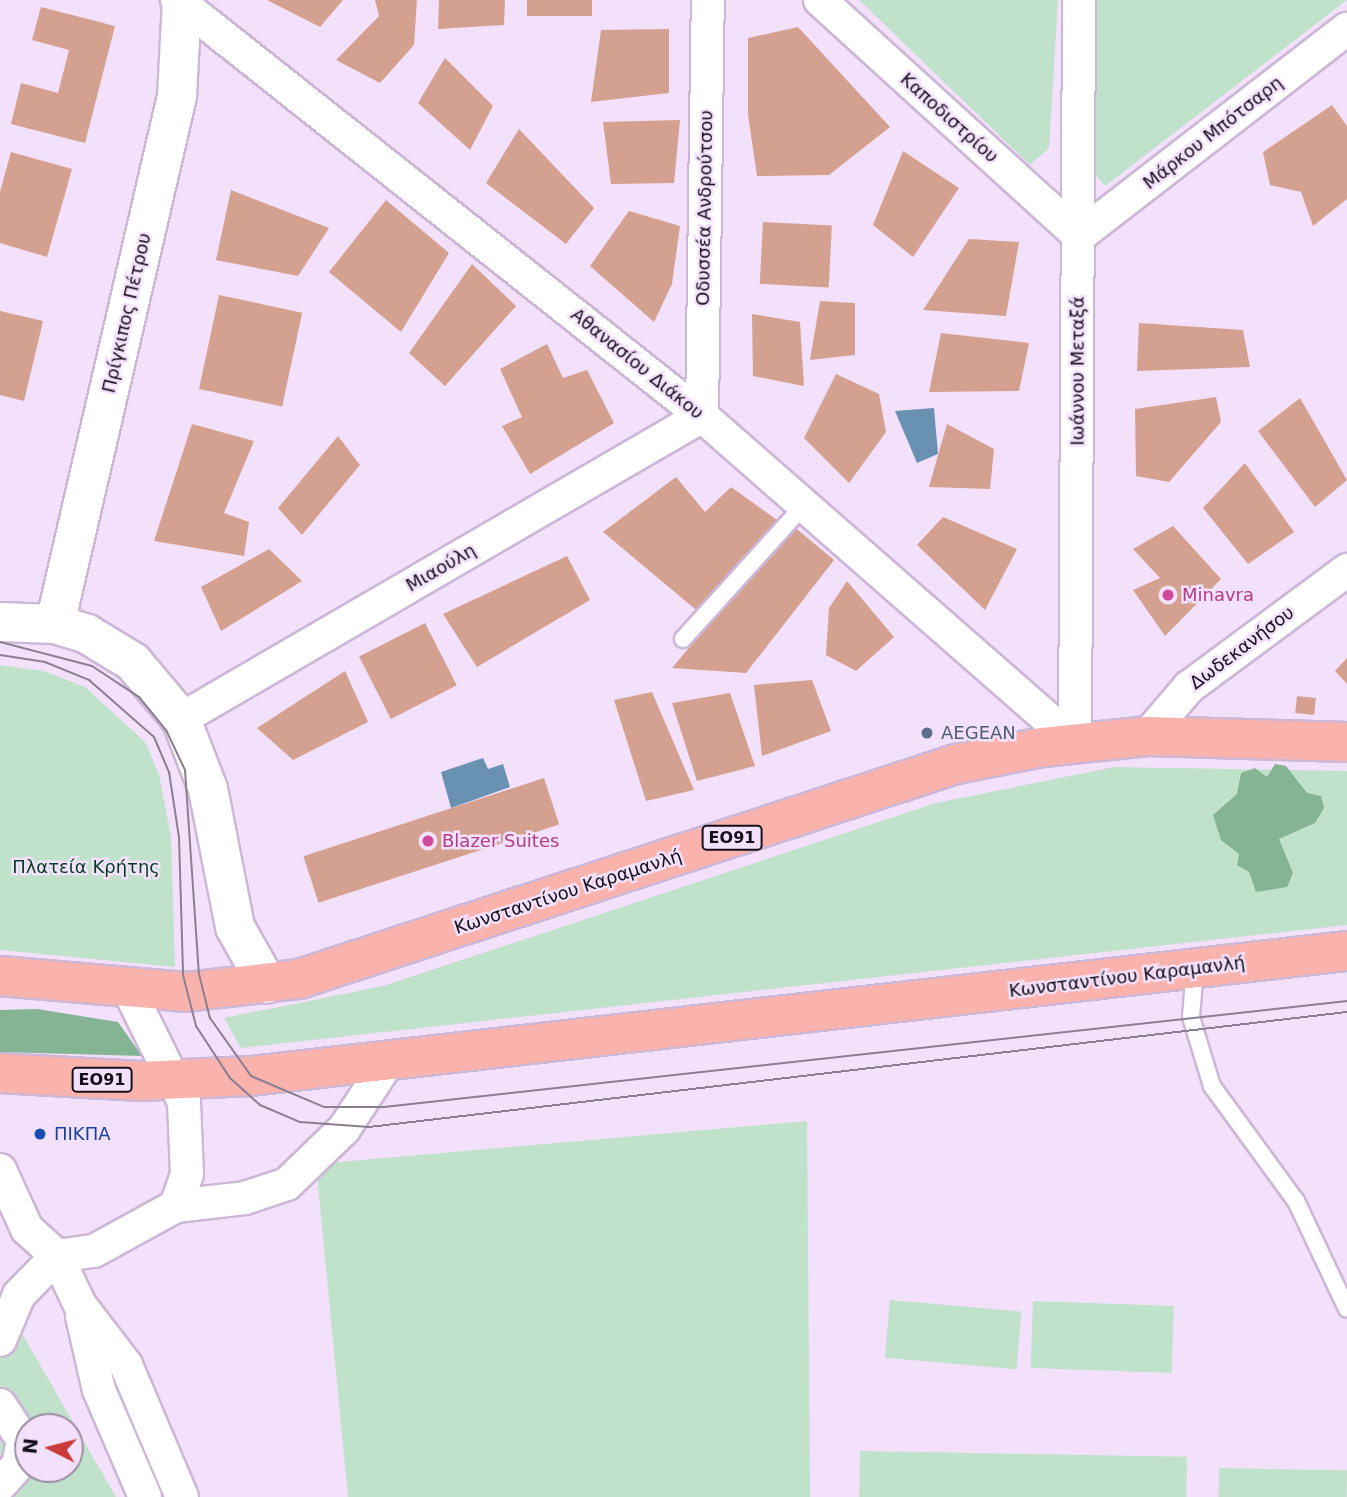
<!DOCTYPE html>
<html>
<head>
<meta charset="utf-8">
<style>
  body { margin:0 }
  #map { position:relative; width:1347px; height:1497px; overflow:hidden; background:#f3e1fb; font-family:"DejaVu Sans",sans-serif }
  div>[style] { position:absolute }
  .green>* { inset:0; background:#c0e2cb; transform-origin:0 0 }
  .forest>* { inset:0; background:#85b495 }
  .water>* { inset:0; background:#6991b2 }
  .building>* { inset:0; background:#d4a08f; transform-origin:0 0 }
  .roads { filter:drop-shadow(2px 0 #ccb7d6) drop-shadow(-2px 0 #ccb7d6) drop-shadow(0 2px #ccb7d6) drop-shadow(0 -2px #ccb7d6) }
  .lane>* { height:16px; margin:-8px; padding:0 8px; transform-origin:8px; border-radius:8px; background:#fff }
  .street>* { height:32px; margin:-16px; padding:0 16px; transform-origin:16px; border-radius:16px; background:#fff }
  .secondary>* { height:38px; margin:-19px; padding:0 19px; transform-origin:19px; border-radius:19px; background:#fff }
  .highway>* { height:38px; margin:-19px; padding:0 19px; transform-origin:19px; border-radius:19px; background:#f9b3ac }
  .tram>* { height:2px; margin:-1px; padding:0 1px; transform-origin:1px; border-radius:1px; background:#8b7e91 }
  .dots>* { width:19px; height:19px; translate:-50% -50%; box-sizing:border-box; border:4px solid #f3e1fb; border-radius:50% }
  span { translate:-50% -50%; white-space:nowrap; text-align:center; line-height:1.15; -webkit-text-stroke:5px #f3e1fb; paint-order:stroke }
  .shield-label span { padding:2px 5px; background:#f3e1fb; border:2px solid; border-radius:5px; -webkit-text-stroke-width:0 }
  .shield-label { font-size:16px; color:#160f1a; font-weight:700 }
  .street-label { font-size:18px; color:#160f1a }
  .hotel-label { font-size:18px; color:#b23c85 }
  .left { translate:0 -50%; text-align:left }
  .service-label { font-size:18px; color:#4e5e75 }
  .park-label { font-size:18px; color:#023e21 }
  .transit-label { font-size:18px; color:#164399 }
  .north { position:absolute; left:14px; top:1413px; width:70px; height:70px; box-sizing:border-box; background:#f3e1fb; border:2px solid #9b8da1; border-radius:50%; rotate:276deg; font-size:19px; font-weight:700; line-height:28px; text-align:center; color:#160f1a }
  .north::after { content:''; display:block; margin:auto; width:24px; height:32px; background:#c93a38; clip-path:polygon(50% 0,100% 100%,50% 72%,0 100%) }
</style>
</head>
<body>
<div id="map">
  <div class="green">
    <div style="clip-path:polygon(859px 0,1058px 0,1049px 148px,1030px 165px)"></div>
    <div style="clip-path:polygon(1088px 0,1347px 0,1105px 186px,1090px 169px)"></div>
    <div style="clip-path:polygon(0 665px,44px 671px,85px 687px,145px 742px,159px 774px,171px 837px,175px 967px,0 950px)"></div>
    <div style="clip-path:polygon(1114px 767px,1347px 771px,1347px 925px,241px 1048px,224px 1018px,383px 986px,936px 803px)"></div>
    <div style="clip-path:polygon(807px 1121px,810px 1497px,348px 1497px,316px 1164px)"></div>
    <div style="clip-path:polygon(evenodd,0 1295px,116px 1497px,0 1497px,0 1295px,28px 1427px,70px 1427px,70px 1469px,28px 1469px,28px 1427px)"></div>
    <div style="left:890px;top:1300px;width:132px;height:58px;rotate:5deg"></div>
    <div style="left:1033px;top:1301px;width:141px;height:67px;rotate:2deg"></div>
    <div style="left:860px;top:1451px;width:327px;height:46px;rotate:1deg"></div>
    <div style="left:1219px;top:1468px;width:128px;height:29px;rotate:1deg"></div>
  </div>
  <div class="forest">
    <div style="clip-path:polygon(1275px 764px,1286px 766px,1307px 793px,1321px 796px,1324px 808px,1315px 823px,1279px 839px,1293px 873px,1287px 887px,1256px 892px,1249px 872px,1237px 865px,1239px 854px,1221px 840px,1213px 815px,1237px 794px,1241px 773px,1255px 768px,1267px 777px)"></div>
    <div style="clip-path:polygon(37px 1009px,118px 1022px,142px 1056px,0 1052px,0 1010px)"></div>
  </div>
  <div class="water">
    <div style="clip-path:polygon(934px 408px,938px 454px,917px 463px,895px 411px)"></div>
    <div style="clip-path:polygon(483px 758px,488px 769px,503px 764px,510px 787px,451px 808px,441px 772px)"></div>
  </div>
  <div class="building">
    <div style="clip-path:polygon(267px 0,343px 0,320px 27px)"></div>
    <div style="clip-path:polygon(375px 0,417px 0,414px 45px,380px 83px,336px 60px,379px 16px)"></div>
    <div style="clip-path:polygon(439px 0,505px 0,504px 25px,438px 29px)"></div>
    <div style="left:527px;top:0;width:65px;height:16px"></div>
    <div style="clip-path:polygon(41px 7px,115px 26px,85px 143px,11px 124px,21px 83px,58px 93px,69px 50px,32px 40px)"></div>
    <div style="clip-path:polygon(798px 27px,890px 127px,829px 175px,757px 176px,748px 115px,748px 38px)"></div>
    <div style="clip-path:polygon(669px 29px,669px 93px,591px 102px,601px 30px)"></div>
    <div style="clip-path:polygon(445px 58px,493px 106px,470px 150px,418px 103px)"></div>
    <div style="clip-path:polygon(1332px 105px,1347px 126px,1347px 199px,1313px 226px,1301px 192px,1270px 185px,1263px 152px)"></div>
    <div style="clip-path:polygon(680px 120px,674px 183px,611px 184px,603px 122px)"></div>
    <div style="clip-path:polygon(519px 129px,594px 208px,566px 244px,486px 183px)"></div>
    <div style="clip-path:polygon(903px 151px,959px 188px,913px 257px,873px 225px)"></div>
    <div style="clip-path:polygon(11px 152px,72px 169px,47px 257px,0 243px,0 192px)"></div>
    <div style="clip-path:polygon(231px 190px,329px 228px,298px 276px,216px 260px)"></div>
    <div style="clip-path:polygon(386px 200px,449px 253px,401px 332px,329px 272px)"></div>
    <div style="clip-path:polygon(629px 211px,680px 226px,672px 284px,654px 322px,590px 266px)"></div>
    <div style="left:763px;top:222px;width:69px;height:62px;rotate:3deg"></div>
    <div style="clip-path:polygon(969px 239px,1019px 242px,1006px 316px,923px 310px)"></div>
    <div style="clip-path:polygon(472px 264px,516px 306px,445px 386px,409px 353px)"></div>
    <div style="left:219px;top:295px;width:85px;height:96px;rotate:12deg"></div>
    <div style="clip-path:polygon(820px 301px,855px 303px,855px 355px,810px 360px)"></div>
    <div style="clip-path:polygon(0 311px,43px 321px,24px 401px,0 395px)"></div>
    <div style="clip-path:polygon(752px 314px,800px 322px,804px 386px,753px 376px)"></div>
    <div style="clip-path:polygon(1139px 323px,1243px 330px,1250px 367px,1137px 371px)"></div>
    <div style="clip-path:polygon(941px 333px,1029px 343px,1019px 391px,929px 392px)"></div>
    <div style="clip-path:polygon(547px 344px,563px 378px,587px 370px,614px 423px,530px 474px,502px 426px,522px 417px,500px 369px)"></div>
    <div style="clip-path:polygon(836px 374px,879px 394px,886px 432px,849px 483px,804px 438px)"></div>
    <div style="clip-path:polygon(1216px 397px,1221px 422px,1169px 482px,1136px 476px,1135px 409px)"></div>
    <div style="clip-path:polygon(1300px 398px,1347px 480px,1315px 507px,1258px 431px)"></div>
    <div style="clip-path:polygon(192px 424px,254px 441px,224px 513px,249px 522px,244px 556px,154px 541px)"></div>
    <div style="clip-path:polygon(947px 424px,994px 449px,990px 489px,929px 487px)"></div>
    <div style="clip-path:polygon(338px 436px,360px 465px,302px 535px,278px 508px)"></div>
    <div style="clip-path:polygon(1245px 463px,1294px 532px,1248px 564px,1203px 508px)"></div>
    <div style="clip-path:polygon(676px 477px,705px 512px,731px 487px,777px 520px,701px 614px,603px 532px)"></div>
    <div style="clip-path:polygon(943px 517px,1017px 549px,985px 610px,917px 545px)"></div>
    <div style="clip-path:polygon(792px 525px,834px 560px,746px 673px,672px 668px)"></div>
    <div style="clip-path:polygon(1173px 526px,1221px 579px,1165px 636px,1133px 590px,1160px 578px,1133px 549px)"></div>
    <div style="clip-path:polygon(269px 549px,302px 581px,221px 631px,201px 587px)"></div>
    <div style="clip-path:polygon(567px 556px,590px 600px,477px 667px,443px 614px)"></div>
    <div style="clip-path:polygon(847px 581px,894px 637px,856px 671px,826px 655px,829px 608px)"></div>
    <div style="left:425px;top:623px;width:70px;height:74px;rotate:63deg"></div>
    <div style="clip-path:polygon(1347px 658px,1347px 684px,1335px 671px)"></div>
    <div style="clip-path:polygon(345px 671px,368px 722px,293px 760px,257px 728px)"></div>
    <div style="clip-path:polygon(812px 680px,831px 731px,762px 756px,754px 685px)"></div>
    <div style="clip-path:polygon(652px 692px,694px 790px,646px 801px,614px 700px)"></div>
    <div style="clip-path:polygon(730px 693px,755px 766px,697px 781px,672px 703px)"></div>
    <div style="left:1297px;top:696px;width:19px;height:17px;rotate:6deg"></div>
    <div style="left:544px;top:778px;width:49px;height:253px;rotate:72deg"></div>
  </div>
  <div class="roads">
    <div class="lane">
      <div style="left:683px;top:639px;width:181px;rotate:-47.9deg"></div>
      <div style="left:1195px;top:969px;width:48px;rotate:94.8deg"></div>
      <div style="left:1191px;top:1017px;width:72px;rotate:73.1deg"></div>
      <div style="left:1212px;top:1086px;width:142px;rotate:53.9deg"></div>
      <div style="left:1296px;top:1201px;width:119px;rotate:64.7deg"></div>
    </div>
    <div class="street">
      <div style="left:177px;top:0;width:670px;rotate:38.39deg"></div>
      <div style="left:702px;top:416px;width:495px;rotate:41.2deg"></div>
      <div style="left:820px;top:0;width:350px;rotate:42.3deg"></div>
      <div style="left:1079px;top:236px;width:339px;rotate:-37.7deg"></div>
      <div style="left:181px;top:719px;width:603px;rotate:-30.18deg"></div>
      <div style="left:702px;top:416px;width:416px;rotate:-89.2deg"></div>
      <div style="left:1147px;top:736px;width:65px;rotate:-49.4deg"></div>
      <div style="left:1189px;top:687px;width:197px;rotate:-36.5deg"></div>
      <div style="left:1075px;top:742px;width:742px;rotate:-89.69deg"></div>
      <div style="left:0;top:1170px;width:65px;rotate:65.4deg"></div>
      <div style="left:27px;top:1229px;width:40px;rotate:42deg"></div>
      <div style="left:57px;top:1256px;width:37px;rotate:-8deg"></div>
      <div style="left:94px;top:1251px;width:94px;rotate:-28.8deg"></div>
      <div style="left:176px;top:1206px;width:34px;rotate:-71deg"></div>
      <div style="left:187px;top:1174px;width:72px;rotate:-92.4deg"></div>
      <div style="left:184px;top:1102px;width:129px;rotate:-116.2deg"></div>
      <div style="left:176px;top:1206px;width:69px;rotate:-6.6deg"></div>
      <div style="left:245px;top:1198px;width:44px;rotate:-18.4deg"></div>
      <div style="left:287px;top:1184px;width:79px;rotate:-44deg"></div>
      <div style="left:344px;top:1129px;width:79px;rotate:-56.9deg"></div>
      <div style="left:57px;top:1256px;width:54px;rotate:64.9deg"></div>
      <div style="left:80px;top:1305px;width:76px;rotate:52.5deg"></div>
      <div style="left:126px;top:1365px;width:143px;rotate:67deg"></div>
      <div style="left:82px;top:1316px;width:76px;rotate:77.1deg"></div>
      <div style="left:99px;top:1390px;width:116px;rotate:66.7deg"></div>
      <div style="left:0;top:1340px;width:49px;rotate:-67.1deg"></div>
      <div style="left:19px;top:1295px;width:54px;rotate:-45.7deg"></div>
      <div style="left:0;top:1405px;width:42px;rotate:56.7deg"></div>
      <div style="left:23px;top:1440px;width:25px;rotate:101deg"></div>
      <div style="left:18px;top:1465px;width:27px;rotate:132deg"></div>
    </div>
    <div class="secondary">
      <div style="left:0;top:622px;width:55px;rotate:2.1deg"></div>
      <div style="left:55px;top:624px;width:34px;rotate:17deg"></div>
      <div style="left:87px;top:634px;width:54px;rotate:31.3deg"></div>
      <div style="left:133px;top:662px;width:75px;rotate:49.9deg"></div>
      <div style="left:181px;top:719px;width:75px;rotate:68.9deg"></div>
      <div style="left:208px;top:789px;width:141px;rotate:78.9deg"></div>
      <div style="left:235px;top:927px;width:65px;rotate:60.7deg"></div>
      <div style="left:55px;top:624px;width:542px;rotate:-76.99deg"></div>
      <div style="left:177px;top:96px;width:96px;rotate:-87deg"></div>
    </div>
    <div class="highway">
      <div style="left:0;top:976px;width:187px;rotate:4.9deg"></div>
      <div style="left:186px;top:992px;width:114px;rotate:-6.6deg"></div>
      <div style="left:299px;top:979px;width:691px;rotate:-18.12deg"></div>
      <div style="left:956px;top:764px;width:89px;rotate:-11.1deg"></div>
      <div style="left:1043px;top:747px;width:105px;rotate:-6deg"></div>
      <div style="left:1147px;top:736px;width:200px;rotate:1.7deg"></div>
      <div style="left:0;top:1073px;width:140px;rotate:3.3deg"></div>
      <div style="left:140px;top:1081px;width:111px;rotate:-2.6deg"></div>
      <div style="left:251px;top:1076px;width:1103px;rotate:-6.51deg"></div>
    </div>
  </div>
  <div class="tram">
    <div style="left:0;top:642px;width:95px;rotate:14.6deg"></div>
    <div style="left:92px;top:666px;width:56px;rotate:33.4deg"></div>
    <div style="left:139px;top:697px;width:43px;rotate:50.7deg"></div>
    <div style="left:166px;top:730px;width:44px;rotate:64.6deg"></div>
    <div style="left:185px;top:770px;width:204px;rotate:86.1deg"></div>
    <div style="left:199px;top:974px;width:45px;rotate:76deg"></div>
    <div style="left:210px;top:1018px;width:71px;rotate:54.7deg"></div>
    <div style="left:251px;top:1076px;width:79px;rotate:23deg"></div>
    <div style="left:324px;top:1107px;width:60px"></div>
    <div style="left:384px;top:1107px;width:969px;rotate:-6.28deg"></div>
    <div style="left:0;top:655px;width:46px;rotate:8.8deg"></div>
    <div style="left:45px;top:662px;width:48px;rotate:22.2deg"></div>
    <div style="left:89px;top:680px;width:86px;rotate:41.2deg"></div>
    <div style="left:154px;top:737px;width:38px;rotate:67deg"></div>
    <div style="left:169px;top:772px;width:66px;rotate:81.3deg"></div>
    <div style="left:179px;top:837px;width:138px;rotate:88.3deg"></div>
    <div style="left:183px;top:975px;width:53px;rotate:75.7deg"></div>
    <div style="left:196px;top:1026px;width:62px;rotate:56.8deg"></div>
    <div style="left:230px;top:1078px;width:40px;rotate:42deg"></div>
    <div style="left:260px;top:1105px;width:43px;rotate:23deg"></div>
    <div style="left:300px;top:1122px;width:69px;rotate:4.1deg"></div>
    <div style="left:369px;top:1127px;width:985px;rotate:-6.71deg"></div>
  </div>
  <div class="dots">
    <div style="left:1168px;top:595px;background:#d1479c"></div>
    <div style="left:927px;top:733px;background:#5c6f8a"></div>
    <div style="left:428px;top:841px;background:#d1479c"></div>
    <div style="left:40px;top:1134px;background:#1a4fb4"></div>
  </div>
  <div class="shield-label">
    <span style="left:732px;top:838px">ΕΟ91</span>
    <span style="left:102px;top:1080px">ΕΟ91</span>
  </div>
  <div class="street-label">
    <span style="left:949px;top:118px;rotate:42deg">Καποδιστρίου</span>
    <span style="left:1213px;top:133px;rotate:-38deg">Μάρκου Μπότσαρη</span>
    <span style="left:705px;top:208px;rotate:-89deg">Οδυσσέα Ανδρούτσου</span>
    <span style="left:127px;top:313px;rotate:-77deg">Πρίγκιπος Πέτρου</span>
    <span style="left:637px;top:364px;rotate:39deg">Αθανασίου Διάκου</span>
    <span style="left:1078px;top:371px;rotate:-90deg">Ιωάννου Μεταξά</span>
    <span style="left:441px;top:568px;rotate:-30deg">Μιαούλη</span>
    <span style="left:1242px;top:648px;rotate:-37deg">Δωδεκανήσου</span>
    <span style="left:568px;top:892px;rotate:-18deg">Κωνσταντίνου Καραμανλή</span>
    <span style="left:1127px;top:977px;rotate:-7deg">Κωνσταντίνου Καραμανλή</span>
  </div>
  <div class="hotel-label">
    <span class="left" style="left:1182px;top:595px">Minavra</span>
    <span class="left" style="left:442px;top:841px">Blazer Suites</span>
  </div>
  <div class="service-label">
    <span class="left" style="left:941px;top:733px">AEGEAN</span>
  </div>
  <div class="park-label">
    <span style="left:86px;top:867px">Πλατεία Κρήτης</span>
  </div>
  <div class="transit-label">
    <span class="left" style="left:54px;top:1134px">ΠΙΚΠΑ</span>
  </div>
  <div class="north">N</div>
</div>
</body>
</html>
